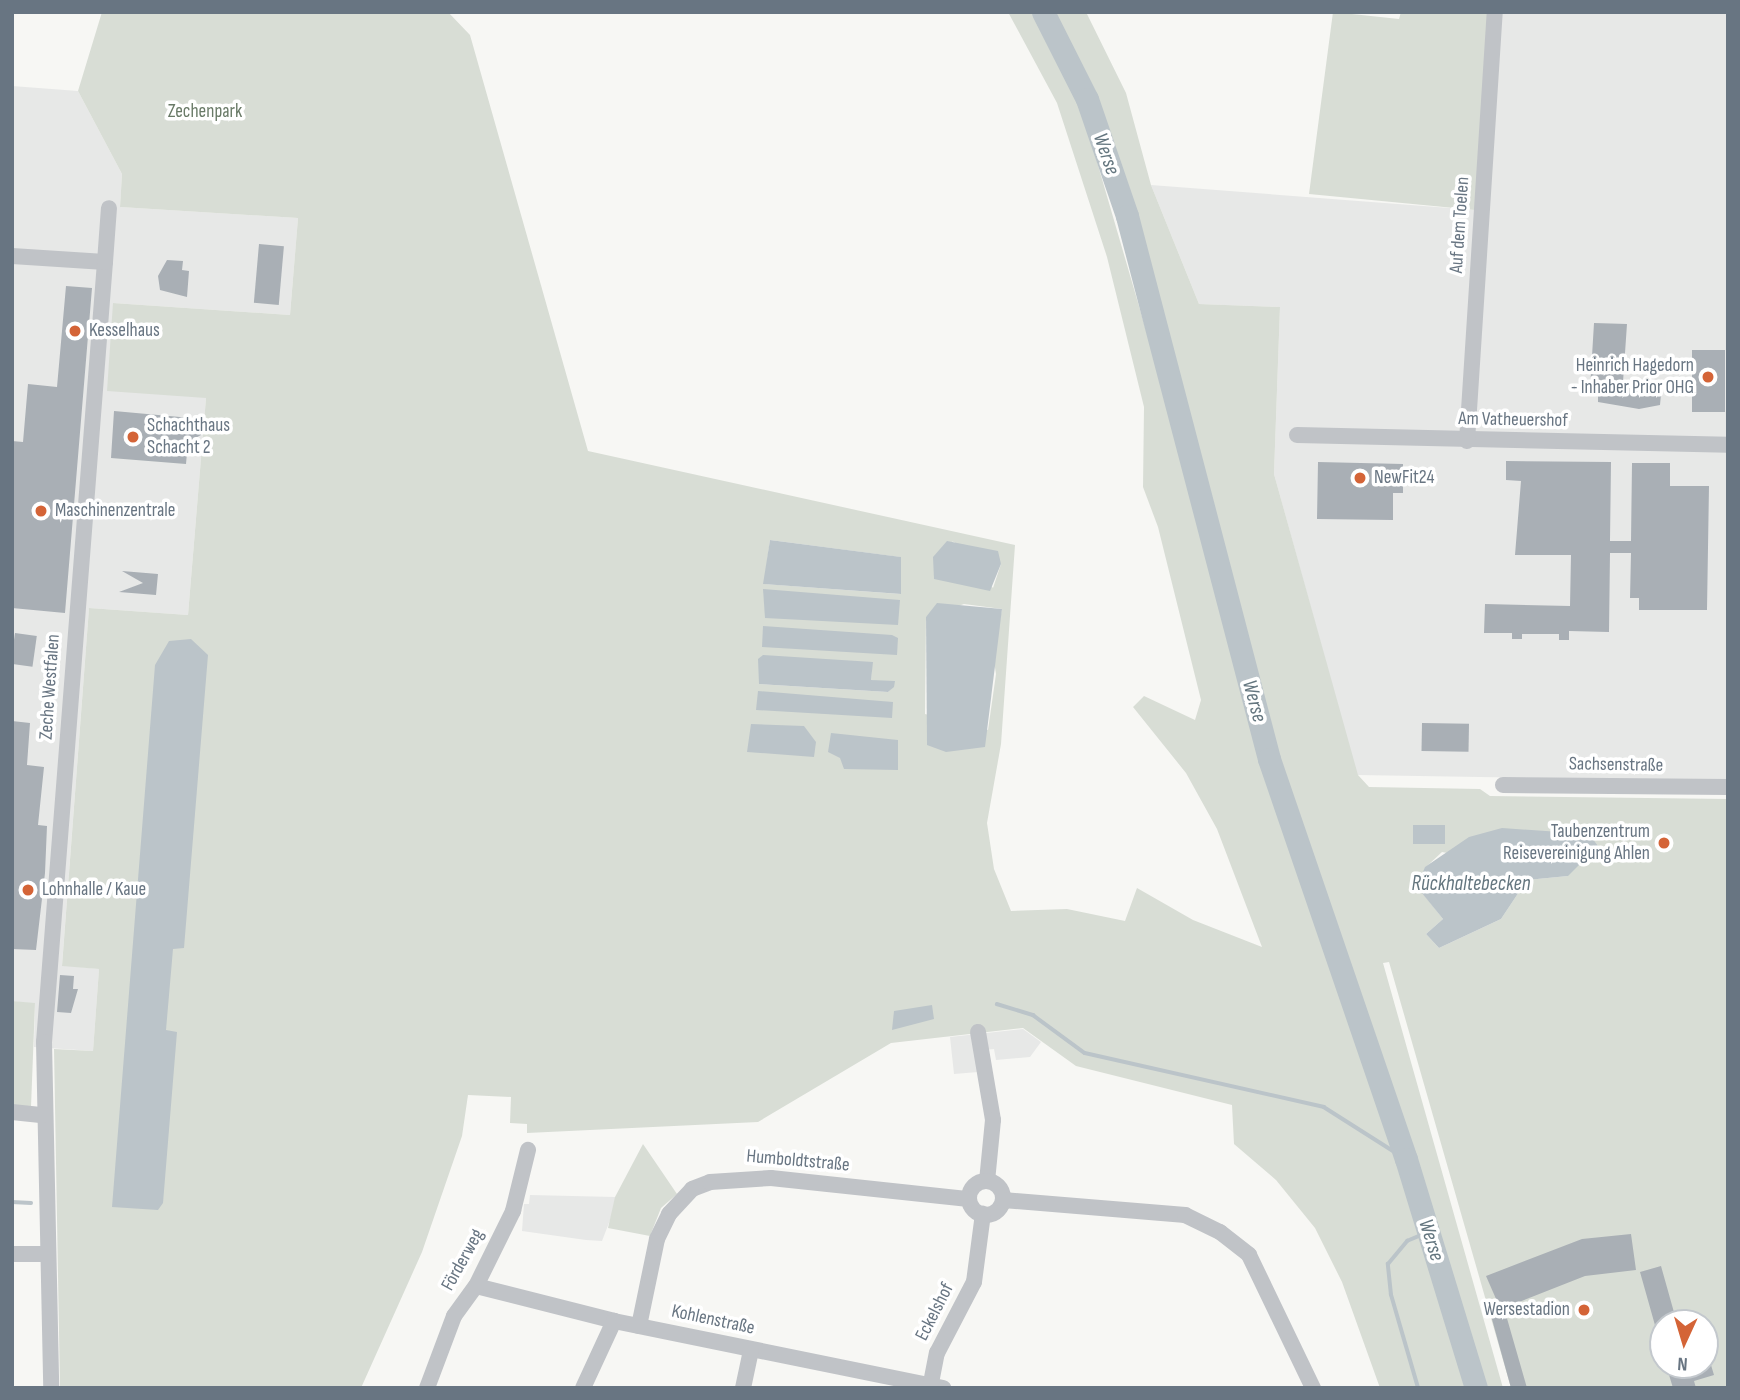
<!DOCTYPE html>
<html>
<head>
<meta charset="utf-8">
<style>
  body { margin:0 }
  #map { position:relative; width:1740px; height:1400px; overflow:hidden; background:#f7f7f4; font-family:"Sofia Sans Condensed",sans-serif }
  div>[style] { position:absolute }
  .built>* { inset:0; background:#e7e8e7 }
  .green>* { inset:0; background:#d8ddd5 }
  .water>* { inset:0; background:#bbc4c9; transform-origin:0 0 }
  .stream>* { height:3.5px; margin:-1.75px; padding:0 1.75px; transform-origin:1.75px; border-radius:1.75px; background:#bbc4c9 }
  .river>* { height:23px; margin:-11.5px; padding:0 11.5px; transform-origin:11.5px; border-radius:11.5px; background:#bbc4c9 }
  .building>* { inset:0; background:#a9afb5; transform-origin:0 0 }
  .minor>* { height:16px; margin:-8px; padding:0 8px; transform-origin:8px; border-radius:8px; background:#c0c3c7 }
  .minor>.ring { margin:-8px; padding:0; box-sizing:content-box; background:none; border:16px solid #c0c3c7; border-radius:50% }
  .dots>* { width:19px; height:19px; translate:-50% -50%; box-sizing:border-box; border:4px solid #fff; border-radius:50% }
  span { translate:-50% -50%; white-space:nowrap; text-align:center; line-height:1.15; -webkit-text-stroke:7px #fff; paint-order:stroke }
  .park-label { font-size:19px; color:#697a67 }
  .street-label { font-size:19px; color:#687582 }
  .poi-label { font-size:19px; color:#687582 }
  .left { translate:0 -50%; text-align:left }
  .right { translate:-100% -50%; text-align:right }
  .water-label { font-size:21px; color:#64767f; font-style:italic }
  .frame { position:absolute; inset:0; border:14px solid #687582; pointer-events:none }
  .north { position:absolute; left:1649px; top:1309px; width:70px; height:70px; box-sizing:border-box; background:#fff; border:2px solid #c3c8cd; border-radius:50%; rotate:184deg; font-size:19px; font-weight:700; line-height:28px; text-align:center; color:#687582 }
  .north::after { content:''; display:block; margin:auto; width:24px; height:32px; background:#d46437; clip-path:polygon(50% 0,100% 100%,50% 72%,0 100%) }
</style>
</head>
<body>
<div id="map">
  <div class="built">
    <div style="clip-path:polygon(1489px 12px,1728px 12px,1728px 781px,1357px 775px,1274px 474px,1280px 307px,1199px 304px,1151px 185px,1476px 210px)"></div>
    <div style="clip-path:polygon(12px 86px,78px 91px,122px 174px,120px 207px,298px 218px,290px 315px,113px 303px,206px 398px,188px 615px,89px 608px,62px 965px,99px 969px,93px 1051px,34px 1047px,35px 1004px,12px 1001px)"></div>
    <div style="clip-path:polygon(1023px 1029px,1041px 1042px,1030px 1057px,996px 1060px,994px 1049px,975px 1051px,978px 1072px,954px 1074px,950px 1037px)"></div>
    <div style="clip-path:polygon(530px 1195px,615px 1197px,615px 1207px,602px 1241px,586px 1240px,522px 1231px,524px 1204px,529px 1204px)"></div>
  </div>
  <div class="green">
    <div style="clip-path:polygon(evenodd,102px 12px,448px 12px,470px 35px,588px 451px,1015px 545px,1001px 744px,987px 823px,994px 869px,1011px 911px,1067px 909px,1125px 921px,1137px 888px,1193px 920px,1262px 947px,1217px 829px,1186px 773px,1133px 707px,1144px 696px,1195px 720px,1201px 700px,1158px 527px,1143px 487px,1144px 407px,1107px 257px,1057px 103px,1008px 12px,1036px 12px,1079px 100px,1180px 447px,1190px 445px,1130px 205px,1094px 95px,1051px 12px,1086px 12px,1126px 93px,1151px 185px,1199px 304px,1280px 307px,1274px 474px,1358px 775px,1369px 787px,1480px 789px,1490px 796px,1728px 799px,1728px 1388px,1511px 1388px,1389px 962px,1383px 963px,1503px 1388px,1380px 1388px,1342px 1282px,1315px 1228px,1276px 1180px,1234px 1144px,1232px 1105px,1076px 1066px,1023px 1028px,891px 1043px,758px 1122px,527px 1133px,527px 1124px,510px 1123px,511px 1097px,468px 1095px,462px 1136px,422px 1252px,361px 1388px,60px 1388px,54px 1049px,93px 1051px,99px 969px,62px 966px,89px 608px,188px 615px,206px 398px,107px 391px,113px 303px,290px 315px,298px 218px,120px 207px,122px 174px,78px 91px,102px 12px,770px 540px,900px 557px,900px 594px,764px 584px,770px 540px,102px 12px,952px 541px,965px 549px,984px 549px,1001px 564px,993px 588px,952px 541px,102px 12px,964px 604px,1002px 609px,993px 655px,996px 674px,988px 730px,925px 714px,926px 617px,964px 604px,102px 12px,872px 662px,871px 680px,894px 686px,888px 692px,759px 684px,872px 662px,102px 12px,1442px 852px,1568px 876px,1527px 880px,1501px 919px,1439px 948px,1426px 934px,1443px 919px,1417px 886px,1426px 867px,1442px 852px,102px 12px,1663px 1323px,1705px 1323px,1705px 1365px,1663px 1365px,1663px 1323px)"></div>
    <div style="clip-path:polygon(1333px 12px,1399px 19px,1401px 12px,1489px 12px,1475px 210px,1309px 194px)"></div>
    <div style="clip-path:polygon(12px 1001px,35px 1003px,31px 1107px,12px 1105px)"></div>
    <div style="clip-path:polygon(643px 1144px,677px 1194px,661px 1208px,650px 1236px,608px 1228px,615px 1197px)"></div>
  </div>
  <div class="water">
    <div style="clip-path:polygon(770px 540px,901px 557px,901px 594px,763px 584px)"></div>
    <div style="clip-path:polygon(947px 541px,998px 551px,1001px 564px,990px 591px,934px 579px,933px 557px)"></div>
    <div style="clip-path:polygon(763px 589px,900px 600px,898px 625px,765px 618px)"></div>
    <div style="clip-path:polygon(937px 603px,1002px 609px,985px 747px,946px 752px,927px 745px,926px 617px)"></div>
    <div style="clip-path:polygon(763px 626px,892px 635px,898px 638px,897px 655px,762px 647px)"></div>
    <div style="clip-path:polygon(191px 639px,208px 655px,184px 948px,173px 949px,166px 1030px,177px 1032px,163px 1203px,158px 1210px,112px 1207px,155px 665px,169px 641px)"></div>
    <div style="clip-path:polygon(763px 655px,873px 662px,871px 680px,895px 681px,894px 687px,888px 692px,759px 684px,758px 659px)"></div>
    <div style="clip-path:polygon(758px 691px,893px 702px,892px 718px,756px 710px)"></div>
    <div style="clip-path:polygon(751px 724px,804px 726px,816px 742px,814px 757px,747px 752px)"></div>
    <div style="clip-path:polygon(831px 733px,898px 740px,898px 770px,844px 769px,840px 758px,828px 752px)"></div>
    <div style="left:1413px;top:825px;width:32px;height:19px"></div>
    <div style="clip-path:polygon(1502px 828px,1589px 834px,1598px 846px,1568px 876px,1527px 880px,1501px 919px,1439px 948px,1426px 934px,1443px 919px,1417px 887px,1425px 867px,1469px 837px)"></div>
    <div style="clip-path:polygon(932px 1005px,934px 1019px,892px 1030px,894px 1011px)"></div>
  </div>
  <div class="stream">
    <div style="left:997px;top:1004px;width:38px;rotate:17deg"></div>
    <div style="left:1033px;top:1015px;width:64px;rotate:36.2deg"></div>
    <div style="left:1085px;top:1053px;width:245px;rotate:12.7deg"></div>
    <div style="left:1324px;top:1107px;width:97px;rotate:32.4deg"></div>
    <div style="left:12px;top:1202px;width:19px;rotate:3deg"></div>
    <div style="left:1418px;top:1388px;width:97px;rotate:-106.2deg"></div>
    <div style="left:1391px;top:1295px;width:31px;rotate:-96deg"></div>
    <div style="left:1388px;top:1264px;width:30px;rotate:-50deg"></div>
    <div style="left:1407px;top:1241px;width:23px;rotate:-23deg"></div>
  </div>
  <div class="river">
    <div style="left:1043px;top:12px;width:97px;rotate:63.2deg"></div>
    <div style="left:1087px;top:99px;width:124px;rotate:71.1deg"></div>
    <div style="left:1127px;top:216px;width:561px;rotate:75.34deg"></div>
    <div style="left:1269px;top:759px;width:423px;rotate:71.1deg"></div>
    <div style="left:1406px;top:1159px;width:239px;rotate:73deg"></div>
  </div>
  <div class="building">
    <div style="left:259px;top:244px;width:25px;height:59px;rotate:5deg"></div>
    <div style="clip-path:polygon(167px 260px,183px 261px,182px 270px,189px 271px,187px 297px,160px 290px,158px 276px)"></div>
    <div style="clip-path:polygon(66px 286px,92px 288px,65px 613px,12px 608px,12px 441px,23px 442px,28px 384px,57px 387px)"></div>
    <div style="clip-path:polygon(1594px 323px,1627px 324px,1623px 382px,1662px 384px,1660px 405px,1639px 409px,1598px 402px,1598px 389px,1590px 389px)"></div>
    <div style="left:1692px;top:350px;width:33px;height:62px"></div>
    <div style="clip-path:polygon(114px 411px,202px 419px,201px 435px,188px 442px,186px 464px,111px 458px)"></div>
    <div style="clip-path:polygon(1506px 461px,1611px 462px,1610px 541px,1631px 541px,1632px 463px,1670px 463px,1670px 486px,1709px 486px,1707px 610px,1639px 610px,1639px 598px,1630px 598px,1631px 553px,1610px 553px,1609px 632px,1569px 631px,1569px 640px,1559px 640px,1559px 634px,1522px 634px,1522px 639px,1512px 639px,1512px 633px,1484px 633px,1485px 604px,1570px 606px,1571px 555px,1515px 555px,1521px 481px,1506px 480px)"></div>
    <div style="clip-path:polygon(1318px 462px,1403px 464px,1403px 493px,1393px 493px,1393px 520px,1317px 519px)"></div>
    <div style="clip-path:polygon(122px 571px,158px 574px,156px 595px,119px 592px,143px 583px)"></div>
    <div style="left:15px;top:633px;width:22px;height:31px;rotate:8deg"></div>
    <div style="clip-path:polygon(12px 721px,30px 723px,27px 765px,44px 767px,38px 825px,47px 826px,45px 873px,36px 950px,12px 949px)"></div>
    <div style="left:1422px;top:723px;width:47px;height:28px;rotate:1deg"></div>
    <div style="clip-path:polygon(60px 975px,74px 976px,73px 989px,78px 989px,71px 1013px,57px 1012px)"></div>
    <div style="clip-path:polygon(1631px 1234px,1636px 1270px,1585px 1276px,1504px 1308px,1527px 1388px,1511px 1388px,1490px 1312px,1500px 1308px,1486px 1276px,1582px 1239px)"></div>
    <div style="clip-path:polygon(1661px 1266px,1677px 1323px,1663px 1323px,1660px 1343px,1640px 1272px)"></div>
    <div style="clip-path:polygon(1666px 1365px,1711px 1365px,1714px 1375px,1694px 1381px,1696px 1388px,1673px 1388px)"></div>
  </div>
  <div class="minor">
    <div style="left:12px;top:256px;width:93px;rotate:3.7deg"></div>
    <div style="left:105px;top:262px;width:782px;rotate:94.47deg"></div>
    <div style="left:44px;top:1042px;width:346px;rotate:88.8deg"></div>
    <div style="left:105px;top:262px;width:54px;rotate:-85.8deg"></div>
    <div style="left:1297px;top:435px;width:431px;rotate:1.3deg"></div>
    <div style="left:1467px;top:441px;width:430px;rotate:-86.3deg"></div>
    <div style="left:1503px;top:785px;width:225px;rotate:0.5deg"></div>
    <div style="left:978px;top:1032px;width:89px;rotate:80.3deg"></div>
    <div style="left:993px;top:1120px;width:61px;rotate:95.6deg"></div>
    <div style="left:12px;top:1112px;width:31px;rotate:6deg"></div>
    <div class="ring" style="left:969px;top:1181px;width:18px;height:18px"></div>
    <div style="left:1003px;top:1200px;width:183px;rotate:4.7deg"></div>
    <div style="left:1185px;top:1215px;width:39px;rotate:26deg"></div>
    <div style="left:1220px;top:1232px;width:37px;rotate:38deg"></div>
    <div style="left:1249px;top:1255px;width:148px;rotate:64.3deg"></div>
    <div style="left:12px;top:1254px;width:36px"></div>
    <div style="left:476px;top:1286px;width:142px;rotate:14.2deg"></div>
    <div style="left:614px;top:1321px;width:336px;rotate:11.5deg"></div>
    <div style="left:639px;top:1326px;width:89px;rotate:-78.3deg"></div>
    <div style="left:657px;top:1239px;width:28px;rotate:-64deg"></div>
    <div style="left:669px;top:1214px;width:34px;rotate:-47deg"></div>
    <div style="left:692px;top:1189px;width:19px;rotate:-21deg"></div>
    <div style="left:710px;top:1182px;width:61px;rotate:-3.8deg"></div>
    <div style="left:771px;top:1178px;width:199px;rotate:6.1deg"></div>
    <div style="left:427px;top:1388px;width:77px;rotate:-69.4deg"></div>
    <div style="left:454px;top:1316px;width:37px;rotate:-54deg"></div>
    <div style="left:476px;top:1286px;width:84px;rotate:-63.7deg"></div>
    <div style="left:513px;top:1211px;width:63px;rotate:-76.2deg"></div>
    <div style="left:583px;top:1388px;width:74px;rotate:-65.2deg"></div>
    <div style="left:743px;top:1388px;width:39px;rotate:-78deg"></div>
    <div style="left:930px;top:1388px;width:36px;rotate:-79deg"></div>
    <div style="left:937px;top:1353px;width:80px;rotate:-62.5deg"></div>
    <div style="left:974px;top:1282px;width:69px;rotate:-82.5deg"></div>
  </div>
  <div class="dots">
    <div style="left:75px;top:331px;background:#d46437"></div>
    <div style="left:1708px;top:377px;background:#d46437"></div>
    <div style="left:133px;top:437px;background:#d46437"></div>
    <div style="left:1360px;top:478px;background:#d46437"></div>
    <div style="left:41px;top:511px;background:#d46437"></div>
    <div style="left:1664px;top:843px;background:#d46437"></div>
    <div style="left:28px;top:890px;background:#d46437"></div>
    <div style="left:1584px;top:1310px;background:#d46437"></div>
  </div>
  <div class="park-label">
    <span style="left:205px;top:112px">Zechenpark</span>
  </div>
  <div class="street-label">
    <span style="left:1460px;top:225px;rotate:-86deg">Auf dem Toelen</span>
    <span style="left:1513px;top:420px;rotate:1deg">Am Vatheuershof</span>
    <span style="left:50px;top:687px;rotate:-86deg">Zeche Westfalen</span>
    <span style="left:1616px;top:765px;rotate:1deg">Sachsenstraße</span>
    <span style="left:798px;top:1161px;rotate:5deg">Humboldtstraße</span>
    <span style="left:463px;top:1260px;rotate:-61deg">Förderweg</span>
    <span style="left:935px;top:1312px;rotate:-63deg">Eckelshof</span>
    <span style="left:713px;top:1320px;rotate:12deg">Kohlenstraße</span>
  </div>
  <div class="poi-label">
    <span class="left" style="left:89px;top:331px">Kesselhaus</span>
    <span class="right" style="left:1694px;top:377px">Heinrich Hagedorn<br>- Inhaber Prior OHG</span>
    <span class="left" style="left:147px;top:437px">Schachthaus<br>Schacht 2</span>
    <span class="left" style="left:1374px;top:478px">NewFit24</span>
    <span class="left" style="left:55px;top:511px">Maschinenzentrale</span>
    <span class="right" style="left:1650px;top:843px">Taubenzentrum<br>Reisevereinigung Ahlen</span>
    <span class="left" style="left:42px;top:890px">Lohnhalle / Kaue</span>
    <span class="right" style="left:1570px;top:1310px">Wersestadion</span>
  </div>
  <div class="water-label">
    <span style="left:1106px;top:154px;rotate:71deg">Werse</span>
    <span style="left:1254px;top:701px;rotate:75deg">Werse</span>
    <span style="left:1471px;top:884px">Rückhaltebecken</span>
    <span style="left:1431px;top:1240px;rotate:73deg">Werse</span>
  </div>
  <div class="frame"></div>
  <div class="north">N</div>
</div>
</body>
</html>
